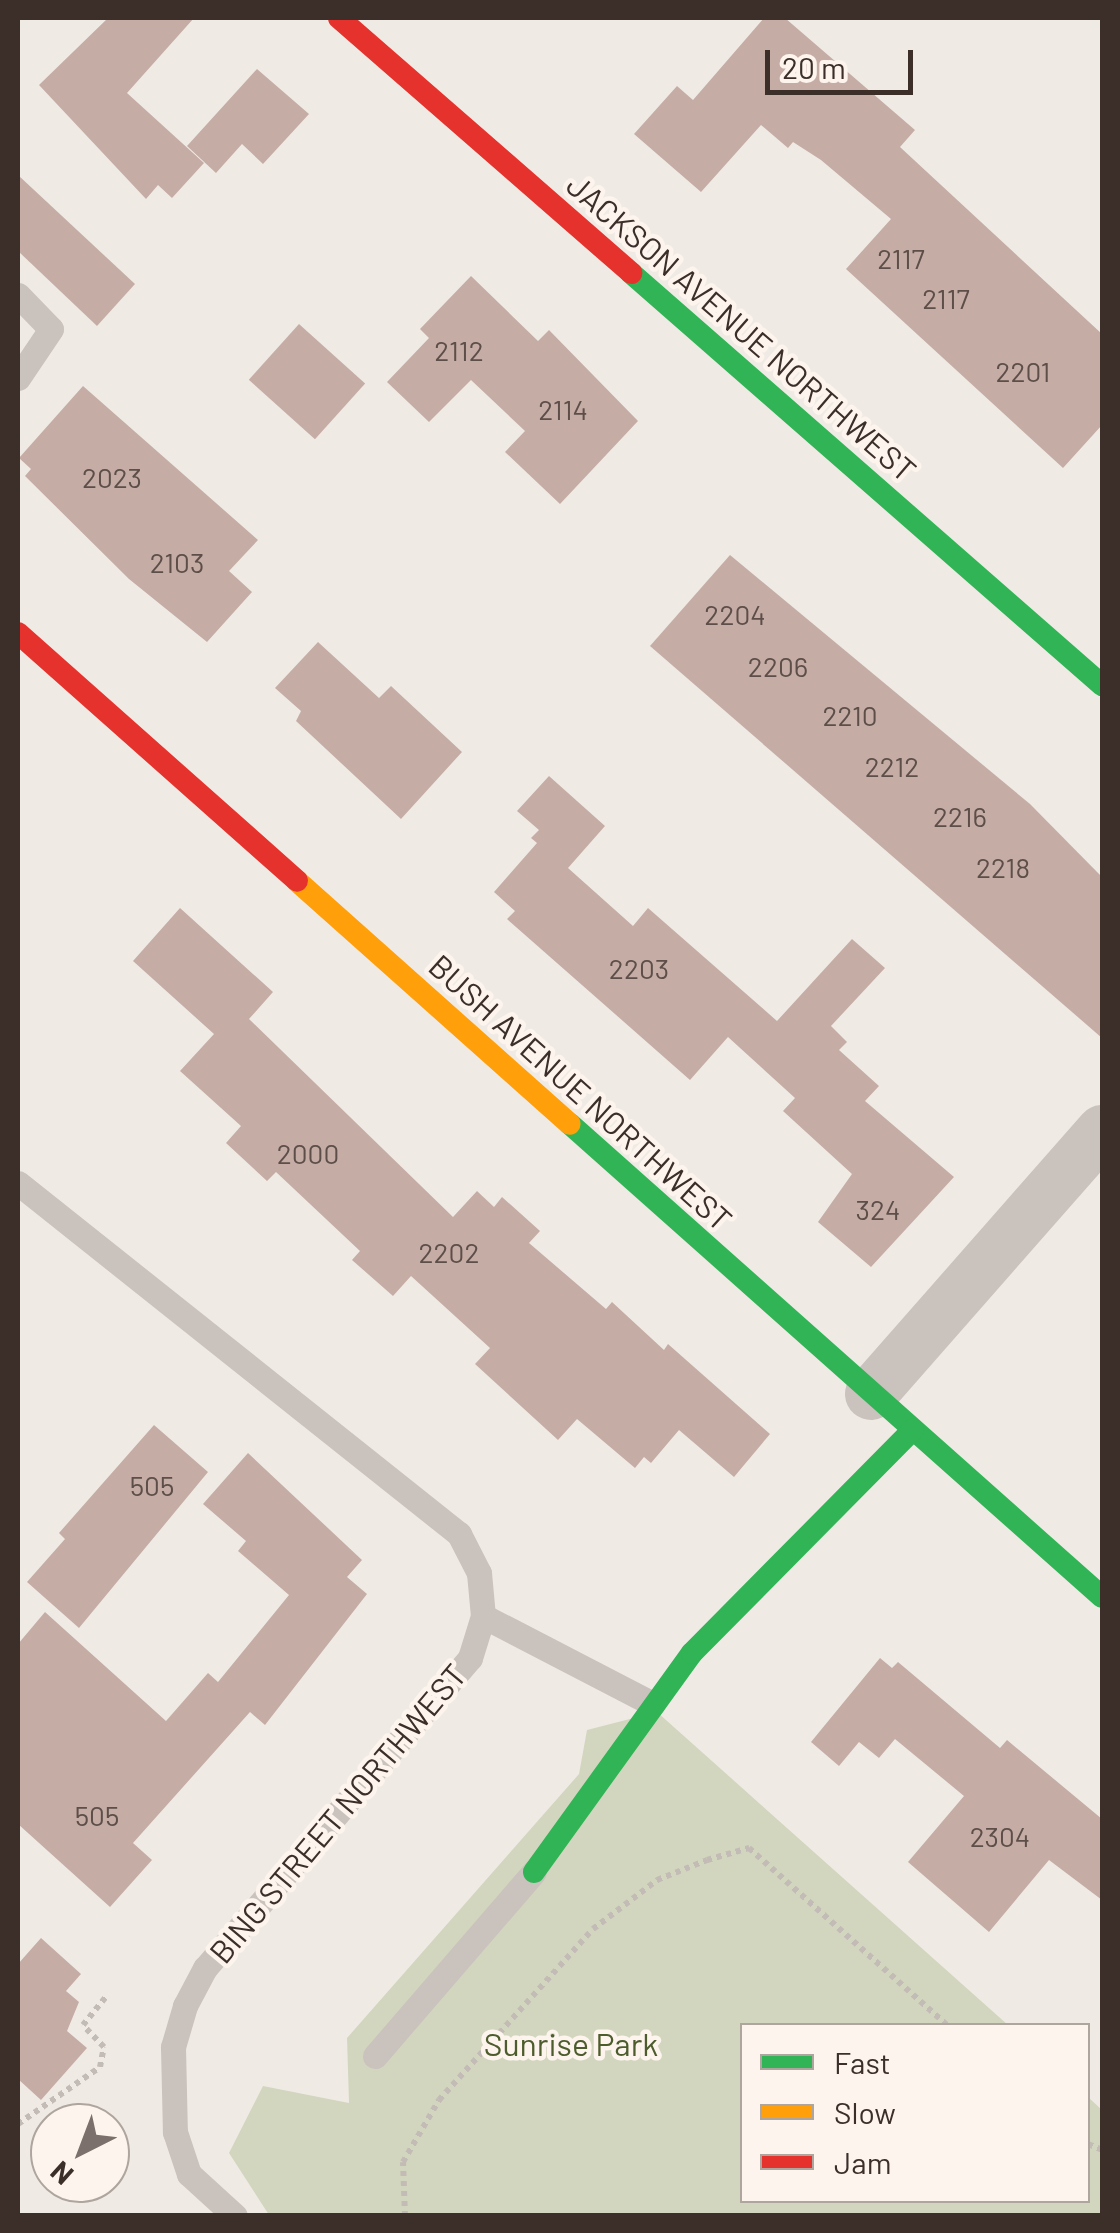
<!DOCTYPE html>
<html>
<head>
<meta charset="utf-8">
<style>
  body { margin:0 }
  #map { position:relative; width:1120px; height:2233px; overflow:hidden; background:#f0eae5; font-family:Barlow,sans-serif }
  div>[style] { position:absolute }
  .green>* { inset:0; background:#d2d6be }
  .building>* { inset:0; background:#c5ada5; transform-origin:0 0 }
  .path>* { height:6px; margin-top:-3px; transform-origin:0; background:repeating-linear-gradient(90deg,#c3bbb5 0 5px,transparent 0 10px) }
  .lane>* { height:25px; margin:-12.5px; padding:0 12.5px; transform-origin:12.5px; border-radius:12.5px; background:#cac2bd }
  .street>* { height:52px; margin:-26px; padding:0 26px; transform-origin:26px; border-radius:26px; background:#cac2bd }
  .fast>* { height:22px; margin:-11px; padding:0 11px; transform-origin:11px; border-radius:11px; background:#30b455 }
  .slow>* { height:22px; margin:-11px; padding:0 11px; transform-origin:11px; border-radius:11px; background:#ff9f0a }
  .jam>* { height:22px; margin:-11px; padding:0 11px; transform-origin:11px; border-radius:11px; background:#e5322d }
  span { translate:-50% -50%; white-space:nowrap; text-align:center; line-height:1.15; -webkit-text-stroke:9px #fcf4ed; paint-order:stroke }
  .number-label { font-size:28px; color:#5e4e49 }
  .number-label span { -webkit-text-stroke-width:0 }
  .street-label { font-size:32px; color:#3c2f2a }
  .park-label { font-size:32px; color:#4d5c2c }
  .frame { position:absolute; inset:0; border:20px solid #3c2f2a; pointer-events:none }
  .legend { position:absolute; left:740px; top:2023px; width:350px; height:180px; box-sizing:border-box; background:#fcf4ed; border:2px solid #afa59f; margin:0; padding:12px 18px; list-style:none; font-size:30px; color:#3c2f2a }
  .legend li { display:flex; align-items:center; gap:20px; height:50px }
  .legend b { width:50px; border:2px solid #afa59f }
  .north { position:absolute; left:30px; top:2103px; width:100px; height:100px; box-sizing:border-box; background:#fcf4ed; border:2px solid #afa59f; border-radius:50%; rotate:222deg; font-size:28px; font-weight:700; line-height:40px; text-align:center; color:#3c2f2a }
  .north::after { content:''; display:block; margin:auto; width:35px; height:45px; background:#7b706b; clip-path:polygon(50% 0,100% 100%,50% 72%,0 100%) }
  .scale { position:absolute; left:765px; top:50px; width:148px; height:45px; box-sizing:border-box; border:5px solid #3c2f2a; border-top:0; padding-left:12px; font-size:30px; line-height:35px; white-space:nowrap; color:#3c2f2a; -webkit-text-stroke:8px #fcf4ed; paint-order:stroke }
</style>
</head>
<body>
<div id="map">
  <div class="green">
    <div style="clip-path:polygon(657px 1712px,1008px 2025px,742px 2026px,742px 2200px,1088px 2200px,1088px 2097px,1102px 2110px,1102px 2215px,269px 2215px,229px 2153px,263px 2086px,349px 2103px,347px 2038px,579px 1774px,587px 1730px)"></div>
  </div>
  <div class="building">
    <div style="clip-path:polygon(108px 18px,194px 18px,127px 93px,204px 163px,172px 198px,158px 185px,146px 199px,39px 85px)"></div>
    <div style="clip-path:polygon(764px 18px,785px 18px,915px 130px,900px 147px,1102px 334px,1102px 425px,1063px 468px,846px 269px,891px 219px,821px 160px,793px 142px,788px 148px,761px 125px,701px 192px,634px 134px,677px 86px,693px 100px)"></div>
    <div style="clip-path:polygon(257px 69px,309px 114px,263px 164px,242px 144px,216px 173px,187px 146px)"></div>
    <div style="clip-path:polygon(18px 175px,135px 284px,97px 326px,18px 251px)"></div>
    <div style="clip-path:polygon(471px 276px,538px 341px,549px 330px,638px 421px,560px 504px,505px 452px,525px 431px,471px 380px,429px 422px,387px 382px,429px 338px,420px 329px)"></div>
    <div style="left:299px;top:324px;width:89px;height:75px;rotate:42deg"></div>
    <div style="clip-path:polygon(83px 386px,258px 540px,229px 571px,252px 592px,207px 642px,129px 579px,25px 476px,31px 469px,19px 458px)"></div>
    <div style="clip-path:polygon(730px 555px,1030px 804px,1102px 877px,1102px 1038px,650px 646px)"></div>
    <div style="clip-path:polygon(318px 642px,379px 698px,391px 686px,462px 752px,401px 819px,296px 721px,301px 711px,275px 688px)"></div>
    <div style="clip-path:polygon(549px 776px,605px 826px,568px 868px,633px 926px,648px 908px,777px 1021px,852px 939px,885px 968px,831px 1026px,847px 1042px,839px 1050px,879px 1086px,865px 1101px,954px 1177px,871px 1267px,818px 1222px,852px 1174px,783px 1111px,795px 1098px,728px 1037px,690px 1080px,507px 919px,515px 911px,494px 892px,537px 843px,531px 838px,539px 830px,517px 811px)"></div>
    <div style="clip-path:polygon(180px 908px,273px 992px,249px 1019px,453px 1217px,477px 1191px,494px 1207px,502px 1197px,540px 1231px,529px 1243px,606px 1309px,612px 1302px,664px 1350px,668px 1344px,770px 1434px,734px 1477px,679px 1430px,651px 1463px,644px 1457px,635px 1468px,577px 1419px,558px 1440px,475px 1364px,490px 1348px,411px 1276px,393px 1296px,352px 1260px,360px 1251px,276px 1172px,267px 1181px,226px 1143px,241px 1126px,180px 1071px,214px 1034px,133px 961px)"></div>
    <div style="clip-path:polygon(154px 1425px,208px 1472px,79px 1628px,27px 1582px,65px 1539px,59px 1533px)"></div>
    <div style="clip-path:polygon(248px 1453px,362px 1560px,347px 1577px,367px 1594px,265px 1725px,250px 1712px,133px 1843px,152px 1860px,110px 1907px,18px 1824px,18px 1644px,45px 1612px,166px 1721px,208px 1673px,218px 1682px,289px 1595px,238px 1551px,246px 1541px,203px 1504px)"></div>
    <div style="clip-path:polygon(880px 1658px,892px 1668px,898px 1662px,1000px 1748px,1007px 1740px,1102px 1819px,1102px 1900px,1049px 1860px,989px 1932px,908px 1862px,964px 1796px,895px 1739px,879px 1758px,859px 1742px,839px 1766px,811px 1742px)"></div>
    <div style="clip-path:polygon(41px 1938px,81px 1974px,66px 1991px,79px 2002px,67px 2031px,87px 2048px,41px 2100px,18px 2079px,18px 1964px)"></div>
  </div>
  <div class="path">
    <div style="left:18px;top:2124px;width:100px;rotate:-34.8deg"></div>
    <div style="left:100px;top:2067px;width:20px;rotate:-79deg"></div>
    <div style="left:104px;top:2047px;width:30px;rotate:-134deg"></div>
    <div style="left:83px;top:2025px;width:36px;rotate:-51deg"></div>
    <div style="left:1088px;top:2144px;width:15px;rotate:23deg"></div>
    <div style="left:405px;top:2216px;width:54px;rotate:-92.1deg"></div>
    <div style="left:403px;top:2162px;width:72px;rotate:-59.9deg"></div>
    <div style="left:439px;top:2100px;width:230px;rotate:-48deg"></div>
    <div style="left:593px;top:1929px;width:81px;rotate:-37.4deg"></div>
    <div style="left:657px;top:1880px;width:54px;rotate:-21.8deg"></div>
    <div style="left:707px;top:1860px;width:44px;rotate:-15.9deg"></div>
    <div style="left:749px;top:1848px;width:267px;rotate:41.8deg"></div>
  </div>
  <div class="lane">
    <div style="left:18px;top:295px;width:47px;rotate:45.9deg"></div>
    <div style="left:51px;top:329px;width:59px;rotate:124deg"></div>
    <div style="left:18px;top:1183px;width:564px;rotate:38.52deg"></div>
    <div style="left:459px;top:1534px;width:44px;rotate:62.9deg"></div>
    <div style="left:479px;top:1573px;width:43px;rotate:84.7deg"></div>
    <div style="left:483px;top:1616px;width:44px;rotate:107.2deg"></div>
    <div style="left:470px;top:1658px;width:408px;rotate:130.5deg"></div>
    <div style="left:205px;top:1968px;width:43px;rotate:117.8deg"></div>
    <div style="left:185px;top:2006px;width:43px;rotate:106.3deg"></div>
    <div style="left:173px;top:2047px;width:85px;rotate:88.7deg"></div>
    <div style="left:175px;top:2132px;width:44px;rotate:71.6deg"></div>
    <div style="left:189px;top:2174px;width:62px;rotate:42.4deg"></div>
    <div style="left:483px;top:1616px;width:191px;rotate:27.4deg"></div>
    <div style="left:375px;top:2056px;width:243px;rotate:-49.2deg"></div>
  </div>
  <div class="street">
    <div style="left:871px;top:1394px;width:350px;rotate:-48.7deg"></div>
  </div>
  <div class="fast">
    <div style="left:631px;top:273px;width:626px;rotate:41.18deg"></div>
    <div style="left:570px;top:1124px;width:712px;rotate:41.64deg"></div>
    <div style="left:534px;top:1872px;width:270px;rotate:-54.2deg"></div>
    <div style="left:692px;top:1653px;width:314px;rotate:-45.3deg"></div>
  </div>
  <div class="slow">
    <div style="left:297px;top:881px;width:365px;rotate:41.7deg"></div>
  </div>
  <div class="jam">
    <div style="left:339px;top:18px;width:388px;rotate:41.1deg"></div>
    <div style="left:18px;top:633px;width:373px;rotate:41.6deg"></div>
  </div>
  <div class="number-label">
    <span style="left:901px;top:258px">2117</span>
    <span style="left:946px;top:298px">2117</span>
    <span style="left:459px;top:350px">2112</span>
    <span style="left:1023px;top:371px">2201</span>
    <span style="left:563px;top:409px">2114</span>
    <span style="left:112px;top:477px">2023</span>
    <span style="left:177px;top:562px">2103</span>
    <span style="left:735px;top:614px">2204</span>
    <span style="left:778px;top:666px">2206</span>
    <span style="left:850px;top:715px">2210</span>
    <span style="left:892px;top:766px">2212</span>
    <span style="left:960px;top:816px">2216</span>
    <span style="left:1003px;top:867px">2218</span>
    <span style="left:639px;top:968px">2203</span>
    <span style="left:308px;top:1153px">2000</span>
    <span style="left:878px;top:1209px">324</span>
    <span style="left:449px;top:1252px">2202</span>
    <span style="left:152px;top:1485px">505</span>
    <span style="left:97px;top:1815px">505</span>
    <span style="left:1000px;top:1836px">2304</span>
  </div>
  <div class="street-label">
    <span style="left:742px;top:327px;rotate:41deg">JACKSON AVENUE NORTHWEST</span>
    <span style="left:581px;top:1092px;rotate:42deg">BUSH AVENUE NORTHWEST</span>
    <span style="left:337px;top:1813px;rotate:-50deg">BING STREET NORTHWEST</span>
  </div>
  <div class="park-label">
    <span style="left:571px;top:2043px">Sunrise Park</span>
  </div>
  <div class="frame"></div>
  <ul class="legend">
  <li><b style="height:12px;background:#30b455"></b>Fast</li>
  <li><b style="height:12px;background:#ff9f0a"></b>Slow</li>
  <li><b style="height:12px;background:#e5322d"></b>Jam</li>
  </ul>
  <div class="north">N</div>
  <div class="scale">20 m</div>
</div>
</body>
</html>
